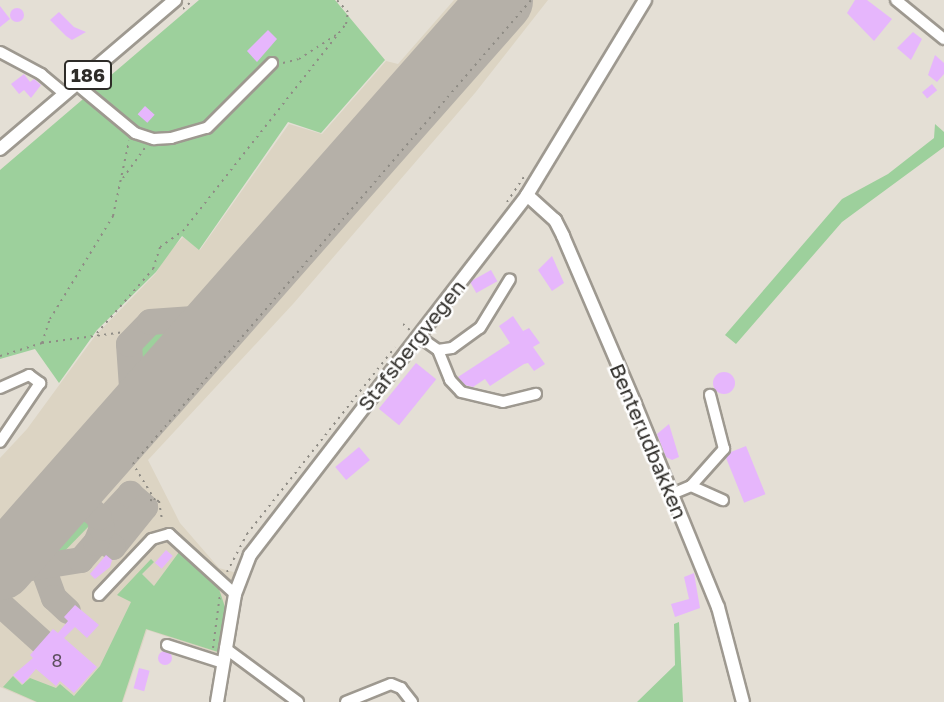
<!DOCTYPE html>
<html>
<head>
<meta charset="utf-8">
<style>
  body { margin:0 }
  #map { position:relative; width:944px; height:702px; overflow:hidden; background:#e4dfd5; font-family:"Golos Text",sans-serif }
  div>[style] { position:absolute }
  .built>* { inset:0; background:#dcd4c3 }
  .green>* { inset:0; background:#9dd09c }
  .taxiway>* { height:26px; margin:-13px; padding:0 13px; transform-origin:13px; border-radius:13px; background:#b5b0a8 }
  .runway>* { height:65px; margin:-32.5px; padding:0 32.5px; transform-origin:32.5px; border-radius:32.5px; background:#b5b0a8 }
  .building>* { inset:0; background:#e6b6fc; transform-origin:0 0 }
  .round { border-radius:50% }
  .path>* { height:2px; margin-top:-1px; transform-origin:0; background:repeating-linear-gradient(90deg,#8f8c85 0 2px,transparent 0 7px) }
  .roads { filter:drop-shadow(2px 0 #9e9990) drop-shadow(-2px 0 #9e9990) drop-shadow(0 2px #9e9990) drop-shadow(0 -2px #9e9990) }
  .minor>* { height:10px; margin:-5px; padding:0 5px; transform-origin:5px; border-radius:5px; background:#fff }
  .major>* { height:12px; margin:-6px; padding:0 6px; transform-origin:6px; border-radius:6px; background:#fff }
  span { translate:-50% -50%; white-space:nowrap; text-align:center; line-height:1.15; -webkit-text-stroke:5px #fff; paint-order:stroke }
  .number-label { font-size:18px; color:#5c4e5d }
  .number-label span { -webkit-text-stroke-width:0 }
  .shield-label span { padding:2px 5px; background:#fff; border:2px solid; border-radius:5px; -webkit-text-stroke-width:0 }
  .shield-label { font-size:19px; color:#2e2c28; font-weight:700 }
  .street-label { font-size:21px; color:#2e2c28 }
</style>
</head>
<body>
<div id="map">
  <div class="built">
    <div style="clip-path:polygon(454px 0,548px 0,475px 93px,293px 304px,148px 460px,180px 523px,219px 568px,237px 573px,219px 654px,147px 630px,123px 702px,35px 702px,0 687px,0 458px,27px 429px,95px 336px,156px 273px,168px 253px,183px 237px,200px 250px,289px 124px,322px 134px,386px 61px,398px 64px)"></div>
  </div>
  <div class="green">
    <div style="clip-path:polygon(199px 0,335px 0,385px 60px,321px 133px,288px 122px,199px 250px,182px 236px,156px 272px,97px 330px,59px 383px,35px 349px,0 359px,0 170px)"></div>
    <div style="clip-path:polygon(935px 124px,944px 132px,944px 147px,842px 222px,736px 344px,725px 335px,842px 199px,888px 174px,934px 138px)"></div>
    <div style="clip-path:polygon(208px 323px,137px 401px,134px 351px,156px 326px)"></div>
    <div style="clip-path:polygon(67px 503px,91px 524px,53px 563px,15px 562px)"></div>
    <div style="clip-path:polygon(182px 548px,218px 586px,225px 607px,218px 652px,146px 629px,122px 702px,37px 702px,3px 687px,13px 676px,22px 685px,30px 678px,56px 688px,60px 684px,74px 696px,100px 666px,131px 602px,117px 595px,151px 559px,154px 562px,142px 574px,154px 586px)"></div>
    <div style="clip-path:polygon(679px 622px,683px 702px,637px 702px,675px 665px,674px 624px)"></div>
  </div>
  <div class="taxiway">
    <div style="left:134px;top:416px;width:72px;rotate:-94deg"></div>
    <div style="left:129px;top:344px;width:30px;rotate:-46deg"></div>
    <div style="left:150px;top:322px;width:72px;rotate:-4deg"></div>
    <div style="left:99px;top:517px;width:9px;rotate:6deg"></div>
    <div style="left:108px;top:518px;width:33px;rotate:-47deg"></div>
    <div style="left:130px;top:494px;width:20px;rotate:41deg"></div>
    <div style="left:145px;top:507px;width:51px;rotate:128.7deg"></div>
    <div style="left:113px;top:547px;width:8px;rotate:-150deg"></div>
    <div style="left:43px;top:568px;width:32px;rotate:70deg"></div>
    <div style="left:54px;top:598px;width:19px;rotate:43deg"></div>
    <div style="left:0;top:573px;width:82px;rotate:-9.1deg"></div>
    <div style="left:81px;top:560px;width:23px;rotate:-49deg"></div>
    <div style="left:96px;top:543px;width:16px;rotate:-68deg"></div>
    <div style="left:102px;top:528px;width:11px;rotate:-105deg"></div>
    <div style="left:99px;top:517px;width:31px;rotate:-140deg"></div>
    <div style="left:75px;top:497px;width:12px;rotate:-104deg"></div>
    <div style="left:0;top:604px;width:57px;rotate:42.1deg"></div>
  </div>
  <div class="runway">
    <div style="left:0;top:567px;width:756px;rotate:-48.59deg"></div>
  </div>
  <div class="building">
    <div style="clip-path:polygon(855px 0,867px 0,892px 19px,874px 41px,847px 13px)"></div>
    <div style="clip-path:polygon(0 6px,10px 19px,0 27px)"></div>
    <div class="round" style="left:10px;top:8px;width:14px;height:14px"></div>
    <div style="clip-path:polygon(59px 12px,74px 27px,86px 32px,72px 40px,66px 36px,50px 20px)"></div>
    <div style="clip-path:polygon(268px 30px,277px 39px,257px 62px,247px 51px)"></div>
    <div style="clip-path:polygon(913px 32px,922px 39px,911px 60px,897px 48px)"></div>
    <div style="clip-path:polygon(935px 55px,944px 63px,944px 74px,937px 82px,928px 75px)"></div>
    <div style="clip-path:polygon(24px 74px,30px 82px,34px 79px,41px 85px,31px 98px,24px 90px,19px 94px,11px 84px)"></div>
    <div style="left:932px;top:84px;width:8px;height:13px;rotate:50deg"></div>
    <div style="left:145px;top:106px;width:13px;height:11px;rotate:42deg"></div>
    <div style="clip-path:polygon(552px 256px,564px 283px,552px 291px,538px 270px)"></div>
    <div style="left:491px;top:270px;width:13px;height:24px;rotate:61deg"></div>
    <div style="clip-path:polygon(513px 316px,523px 331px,529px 328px,540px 343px,533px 347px,545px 364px,534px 371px,528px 363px,524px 364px,490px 386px,485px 379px,473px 387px,465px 385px,458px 377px,510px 343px,499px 326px)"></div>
    <div style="left:416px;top:363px;width:26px;height:59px;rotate:39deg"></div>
    <div class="round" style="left:713px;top:372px;width:22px;height:22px"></div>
    <div style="clip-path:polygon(669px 424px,679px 457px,672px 460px,666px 457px,657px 434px)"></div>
    <div style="left:746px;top:446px;width:52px;height:23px;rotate:68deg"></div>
    <div style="left:359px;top:447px;width:17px;height:31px;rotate:50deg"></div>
    <div style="left:166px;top:550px;width:9px;height:17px;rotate:41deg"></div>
    <div style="clip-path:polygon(106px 555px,112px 560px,110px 567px,95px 579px,90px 574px)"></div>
    <div style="clip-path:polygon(694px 573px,700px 608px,675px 617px,671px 604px,689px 599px,684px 577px)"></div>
    <div style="clip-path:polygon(75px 605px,99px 625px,87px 638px,75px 627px,64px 638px,97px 667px,74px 693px,60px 681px,56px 686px,36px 669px,23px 684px,13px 675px,33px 658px,30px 655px,53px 629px,58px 633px,68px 621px,64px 617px)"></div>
    <div class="round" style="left:158px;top:651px;width:14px;height:14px"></div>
    <div style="left:139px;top:668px;width:11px;height:21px;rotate:15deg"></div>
  </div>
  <div class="path">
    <div style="left:183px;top:9px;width:13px;rotate:-42deg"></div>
    <div style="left:283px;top:63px;width:16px;rotate:-14deg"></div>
    <div style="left:299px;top:59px;width:44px;rotate:-33deg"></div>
    <div style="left:123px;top:178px;width:37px;rotate:-54deg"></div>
    <div style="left:507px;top:202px;width:30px;rotate:-56deg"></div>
    <div style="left:403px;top:324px;width:9px;rotate:41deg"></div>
    <div style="left:97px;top:333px;width:85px;rotate:-48.8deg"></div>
    <div style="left:153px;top:269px;width:23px;rotate:-72deg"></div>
    <div style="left:160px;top:247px;width:28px;rotate:-35deg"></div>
    <div style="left:183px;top:231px;width:263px;rotate:-51.8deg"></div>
    <div style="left:346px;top:24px;width:12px;rotate:-81deg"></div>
    <div style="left:348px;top:12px;width:16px;rotate:-133deg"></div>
    <div style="left:42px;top:343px;width:25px;rotate:-72deg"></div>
    <div style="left:50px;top:319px;width:121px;rotate:-58.5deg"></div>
    <div style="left:113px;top:216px;width:77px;rotate:-78deg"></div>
    <div style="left:0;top:356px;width:44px;rotate:-17.2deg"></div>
    <div style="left:42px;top:343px;width:83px;rotate:-7.6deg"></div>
    <div style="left:150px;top:500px;width:9px;rotate:6deg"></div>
    <div style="left:159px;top:501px;width:18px;rotate:81deg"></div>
    <div style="left:155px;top:500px;width:42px;rotate:-121.4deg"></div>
    <div style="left:133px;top:464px;width:611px;rotate:-49.38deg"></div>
    <div style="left:227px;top:572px;width:43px;rotate:-62.2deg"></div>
    <div style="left:247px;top:534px;width:238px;rotate:-51.6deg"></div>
    <div style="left:213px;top:648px;width:54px;rotate:-82.6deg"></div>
  </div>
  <div class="roads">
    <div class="minor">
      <div style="left:896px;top:0;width:62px;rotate:39.1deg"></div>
      <div style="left:0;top:52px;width:47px;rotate:28.2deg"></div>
      <div style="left:41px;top:74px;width:31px;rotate:40deg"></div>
      <div style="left:76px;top:84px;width:77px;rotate:39.7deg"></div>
      <div style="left:135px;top:133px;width:20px;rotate:18deg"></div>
      <div style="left:154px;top:139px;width:17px;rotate:-3deg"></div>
      <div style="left:171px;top:138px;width:37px;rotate:-16deg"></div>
      <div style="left:207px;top:128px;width:92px;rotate:-45deg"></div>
      <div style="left:418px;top:336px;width:24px;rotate:35deg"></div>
      <div style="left:438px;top:350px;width:14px;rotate:-8deg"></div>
      <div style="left:452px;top:348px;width:34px;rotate:-36deg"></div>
      <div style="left:480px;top:328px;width:57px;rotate:-58.5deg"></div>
      <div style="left:438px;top:350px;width:32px;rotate:68deg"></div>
      <div style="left:450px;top:380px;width:16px;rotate:47deg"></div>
      <div style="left:461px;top:392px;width:43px;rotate:13.4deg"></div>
      <div style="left:503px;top:402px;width:34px;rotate:-14deg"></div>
      <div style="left:0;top:388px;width:32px;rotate:-24deg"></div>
      <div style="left:29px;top:375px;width:14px;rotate:36deg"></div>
      <div style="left:40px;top:383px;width:71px;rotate:124.1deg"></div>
      <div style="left:691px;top:486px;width:35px;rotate:24deg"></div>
      <div style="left:672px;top:494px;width:21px;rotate:-23deg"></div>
      <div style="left:691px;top:486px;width:50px;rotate:-48.3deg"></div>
      <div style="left:724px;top:449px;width:56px;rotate:-104.5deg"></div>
      <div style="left:99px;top:595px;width:77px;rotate:-46.6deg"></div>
      <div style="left:152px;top:539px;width:18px;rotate:-16deg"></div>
      <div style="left:169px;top:534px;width:89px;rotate:42.3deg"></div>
      <div style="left:167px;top:645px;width:59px;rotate:17.8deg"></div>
      <div style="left:225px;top:648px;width:91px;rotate:36.5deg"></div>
      <div style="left:346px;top:702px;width:48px;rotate:-21.8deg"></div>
      <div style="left:391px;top:684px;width:11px;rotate:22deg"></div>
      <div style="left:401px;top:688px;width:18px;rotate:52deg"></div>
    </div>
    <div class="major">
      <div style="left:0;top:149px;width:230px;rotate:-40.4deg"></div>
      <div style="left:527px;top:195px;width:38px;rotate:42deg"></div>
      <div style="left:555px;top:220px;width:18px;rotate:63deg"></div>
      <div style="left:563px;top:236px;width:183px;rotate:66.8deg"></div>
      <div style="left:635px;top:404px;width:219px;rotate:67.8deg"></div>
      <div style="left:718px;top:607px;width:98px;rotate:75.3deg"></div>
      <div style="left:217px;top:702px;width:109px;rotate:-80.5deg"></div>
      <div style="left:235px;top:594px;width:42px;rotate:-69deg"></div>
      <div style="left:250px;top:555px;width:454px;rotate:-52.4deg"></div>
      <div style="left:527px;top:195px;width:228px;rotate:-58.8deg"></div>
    </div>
  </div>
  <div class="number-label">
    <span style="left:57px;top:660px">8</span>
  </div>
  <div class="shield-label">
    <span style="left:88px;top:75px">186</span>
  </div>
  <div class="street-label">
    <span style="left:411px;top:345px;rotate:-52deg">Stafsbergvegen</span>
    <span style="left:649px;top:441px;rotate:67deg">Benterudbakken</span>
  </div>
</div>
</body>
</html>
